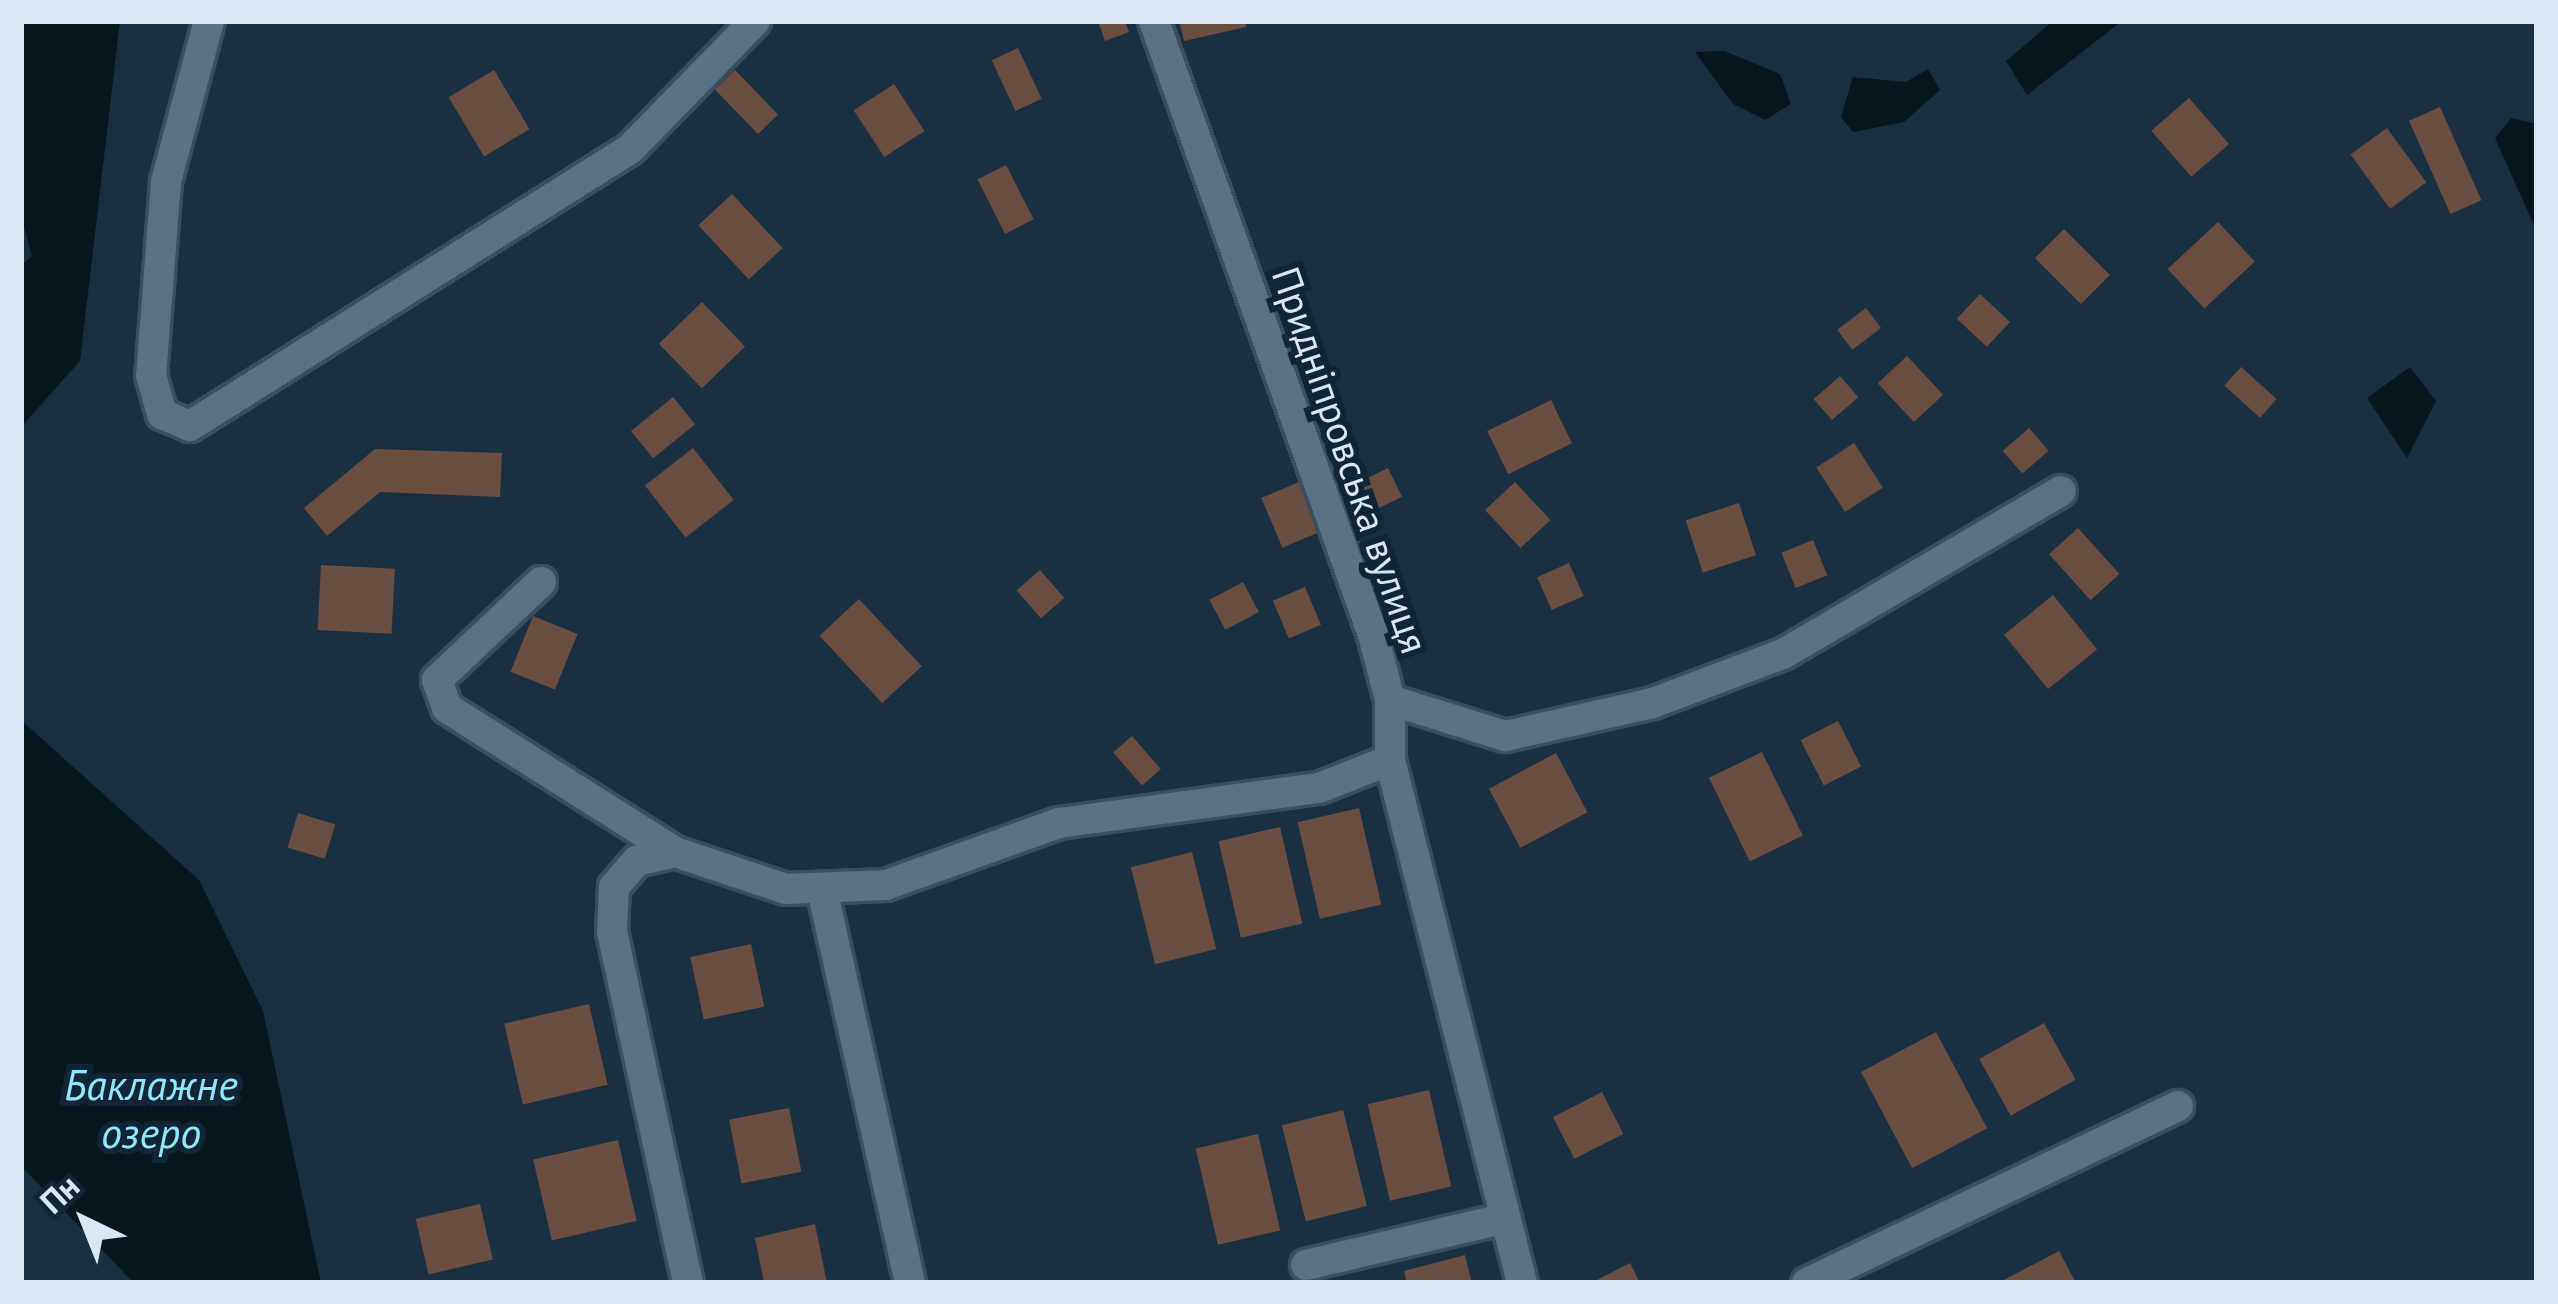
<!DOCTYPE html>
<html>
<head>
<meta charset="utf-8">
<style>
  body { margin:0 }
  #map { position:relative; width:2558px; height:1304px; overflow:hidden; background:#1a3041; font-family:"PT Sans",sans-serif }
  div>[style] { position:absolute }
  .water>* { inset:0; background:#08171b }
  .building>* { inset:0; background:#694e41; transform-origin:0 0 }
  .roads { filter:drop-shadow(3px 0 #3b4e5d) drop-shadow(-3px 0 #3b4e5d) drop-shadow(0 3px #3b4e5d) drop-shadow(0 -3px #3b4e5d) }
  .street>* { height:30px; margin:-15px; padding:0 15px; transform-origin:15px; border-radius:15px; background:#597185 }
  span { translate:-50% -50%; white-space:nowrap; text-align:center; line-height:1.15; -webkit-text-stroke:12px #102637; paint-order:stroke }
  .street-label { font-size:39px; color:#dae7f2 }
  .water-label { font-size:42px; color:#92e5fa; font-style:italic }
  .frame { position:absolute; inset:0; border:24px solid #dae7f2; pointer-events:none }
  .north { position:absolute; left:24px; top:1160px; width:120px; height:120px; -webkit-text-stroke:9px #102637; paint-order:stroke; rotate:317deg; font-size:33px; font-weight:700; line-height:48px; text-align:center; color:#dae7f2 }
  .north::after { content:''; display:block; margin:auto; width:42px; height:54px; background:#dae7f2; clip-path:polygon(50% 0,100% 100%,50% 72%,0 100%) }
</style>
</head>
<body>
<div id="map">
  <div class="water">
    <div style="clip-path:polygon(21px 21px,120px 21px,80px 361px,21px 427px,21px 266px,32px 256px,21px 216px)"></div>
    <div style="clip-path:polygon(2053px 21px,2122px 21px,2027px 95px,2006px 61px)"></div>
    <div style="clip-path:polygon(1724px 51px,1780px 74px,1791px 104px,1765px 120px,1733px 104px,1695px 52px)"></div>
    <div style="clip-path:polygon(1928px 69px,1940px 90px,1904px 122px,1853px 132px,1841px 117px,1853px 77px,1906px 82px)"></div>
    <div style="clip-path:polygon(2511px 118px,2537px 124px,2537px 232px,2495px 138px)"></div>
    <div style="clip-path:polygon(2410px 367px,2436px 401px,2407px 458px,2367px 398px)"></div>
    <div style="clip-path:polygon(21px 720px,199px 880px,263px 1011px,321px 1283px,134px 1283px,21px 1166px)"></div>
  </div>
  <div class="building">
    <div style="clip-path:polygon(1098px 21px,1125px 21px,1129px 32px,1105px 41px)"></div>
    <div style="clip-path:polygon(1179px 21px,1245px 21px,1246px 27px,1184px 41px)"></div>
    <div style="left:1018px;top:48px;width:56px;height:29px;rotate:65deg"></div>
    <div style="left:494px;top:70px;width:69px;height:53px;rotate:59deg"></div>
    <div style="left:735px;top:70px;width:62px;height:28px;rotate:46deg"></div>
    <div style="left:894px;top:84px;width:56px;height:48px;rotate:57deg"></div>
    <div style="left:2189px;top:98px;width:61px;height:50px;rotate:49deg"></div>
    <div style="left:2440px;top:107px;width:102px;height:34px;rotate:66deg"></div>
    <div style="left:2387px;top:128px;width:67px;height:45px;rotate:54deg"></div>
    <div style="left:1006px;top:165px;width:61px;height:32px;rotate:63deg"></div>
    <div style="left:732px;top:194px;width:74px;height:46px;rotate:47deg"></div>
    <div style="left:2218px;top:222px;width:54px;height:69px;rotate:47deg"></div>
    <div style="left:2064px;top:229px;width:65px;height:41px;rotate:45deg"></div>
    <div style="left:1980px;top:294px;width:41px;height:34px;rotate:43deg"></div>
    <div style="left:702px;top:302px;width:62px;height:60px;rotate:46deg"></div>
    <div style="left:1866px;top:308px;width:25px;height:36px;rotate:53deg"></div>
    <div style="left:1907px;top:356px;width:53px;height:40px;rotate:47deg"></div>
    <div style="left:2241px;top:367px;width:48px;height:25px;rotate:42deg"></div>
    <div style="left:1840px;top:376px;width:28px;height:35px;rotate:49deg"></div>
    <div style="left:673px;top:397px;width:35px;height:54px;rotate:51deg"></div>
    <div style="left:1551px;top:400px;width:48px;height:71px;rotate:64deg"></div>
    <div style="left:2029px;top:428px;width:30px;height:35px;rotate:49deg"></div>
    <div style="left:1854px;top:443px;width:53px;height:45px;rotate:57deg"></div>
    <div style="left:693px;top:448px;width:66px;height:61px;rotate:52deg"></div>
    <div style="clip-path:polygon(375px 449px,502px 453px,500px 497px,380px 492px,327px 536px,304px 508px)"></div>
    <div style="left:1388px;top:468px;width:32px;height:51px;rotate:64deg"></div>
    <div style="left:1299px;top:482px;width:54px;height:41px;rotate:67deg"></div>
    <div style="left:1515px;top:482px;width:52px;height:41px;rotate:47deg"></div>
    <div style="left:1739px;top:503px;width:55px;height:56px;rotate:72deg"></div>
    <div style="left:2078px;top:528px;width:62px;height:39px;rotate:48deg"></div>
    <div style="left:1813px;top:540px;width:38px;height:34px;rotate:68deg"></div>
    <div style="left:1569px;top:563px;width:36px;height:35px;rotate:66deg"></div>
    <div style="left:321px;top:565px;width:74px;height:65px;rotate:3deg"></div>
    <div style="left:1040px;top:570px;width:37px;height:31px;rotate:49deg"></div>
    <div style="left:1243px;top:582px;width:34px;height:38px;rotate:62deg"></div>
    <div style="left:1305px;top:587px;width:41px;height:35px;rotate:67deg"></div>
    <div style="left:2053px;top:595px;width:70px;height:63px;rotate:51deg"></div>
    <div style="left:859px;top:599px;width:92px;height:54px;rotate:47deg"></div>
    <div style="left:533px;top:616px;width:48px;height:60px;rotate:22deg"></div>
    <div style="left:1838px;top:721px;width:51px;height:42px;rotate:63deg"></div>
    <div style="left:1132px;top:736px;width:44px;height:25px;rotate:49deg"></div>
    <div style="left:1762px;top:752px;width:93px;height:59px;rotate:64deg"></div>
    <div style="left:1556px;top:753px;width:67px;height:76px;rotate:62deg"></div>
    <div style="left:1359px;top:808px;width:99px;height:63px;rotate:77deg"></div>
    <div style="left:298px;top:813px;width:39px;height:36px;rotate:17deg"></div>
    <div style="left:1280px;top:827px;width:99px;height:63px;rotate:77deg"></div>
    <div style="left:1192px;top:852px;width:100px;height:63px;rotate:76deg"></div>
    <div style="left:751px;top:944px;width:64px;height:62px;rotate:78deg"></div>
    <div style="left:589px;top:1004px;width:83px;height:87px;rotate:77deg"></div>
    <div style="left:2044px;top:1023px;width:65px;height:74px;rotate:61deg"></div>
    <div style="left:1936px;top:1032px;width:109px;height:85px;rotate:62deg"></div>
    <div style="left:1429px;top:1090px;width:99px;height:63px;rotate:77deg"></div>
    <div style="left:1602px;top:1092px;width:47px;height:55px;rotate:63deg"></div>
    <div style="left:789px;top:1108px;width:65px;height:61px;rotate:79deg"></div>
    <div style="left:1343px;top:1110px;width:99px;height:63px;rotate:76deg"></div>
    <div style="left:1258px;top:1134px;width:99px;height:64px;rotate:77deg"></div>
    <div style="left:618px;top:1140px;width:83px;height:87px;rotate:77deg"></div>
    <div style="left:480px;top:1204px;width:57px;height:66px;rotate:77deg"></div>
    <div style="clip-path:polygon(815px 1224px,827px 1283px,764px 1283px,755px 1238px)"></div>
    <div style="clip-path:polygon(2059px 1251px,2076px 1283px,1998px 1283px)"></div>
    <div style="clip-path:polygon(1465px 1255px,1472px 1283px,1407px 1283px,1404px 1271px)"></div>
    <div style="clip-path:polygon(1630px 1263px,1640px 1283px,1591px 1283px)"></div>
  </div>
  <div class="roads">
    <div class="street">
      <div style="left:209px;top:21px;width:167px;rotate:105deg"></div>
      <div style="left:166px;top:182px;width:194px;rotate:94.4deg"></div>
      <div style="left:151px;top:375px;width:41px;rotate:74.2deg"></div>
      <div style="left:162px;top:414px;width:30px;rotate:23deg"></div>
      <div style="left:190px;top:426px;width:520px;rotate:-32.19deg"></div>
      <div style="left:630px;top:149px;width:179px;rotate:-45.7deg"></div>
      <div style="left:1154px;top:21px;width:652px;rotate:70.37deg"></div>
      <div style="left:1373px;top:635px;width:67px;rotate:75.3deg"></div>
      <div style="left:1390px;top:700px;width:60px;rotate:90deg"></div>
      <div style="left:1390px;top:760px;width:539px;rotate:75.83deg"></div>
      <div style="left:541px;top:582px;width:143px;rotate:136.7deg"></div>
      <div style="left:437px;top:680px;width:30px;rotate:70deg"></div>
      <div style="left:447px;top:708px;width:270px;rotate:32.3deg"></div>
      <div style="left:1390px;top:700px;width:121px;rotate:17.4deg"></div>
      <div style="left:1505px;top:736px;width:152px;rotate:-12.6deg"></div>
      <div style="left:1653px;top:703px;width:139px;rotate:-20.7deg"></div>
      <div style="left:1783px;top:654px;width:322px;rotate:-30.4deg"></div>
      <div style="left:822px;top:889px;width:404px;rotate:77.4deg"></div>
      <div style="left:1306px;top:1265px;width:205px;rotate:-13.2deg"></div>
      <div style="left:688px;top:1283px;width:359px;rotate:-102.2deg"></div>
      <div style="left:612px;top:932px;width:45px;rotate:-87.5deg"></div>
      <div style="left:614px;top:887px;width:35px;rotate:-49deg"></div>
      <div style="left:637px;top:861px;width:39px;rotate:-13deg"></div>
      <div style="left:675px;top:852px;width:117px;rotate:18.4deg"></div>
      <div style="left:786px;top:889px;width:100px;rotate:-2.3deg"></div>
      <div style="left:886px;top:885px;width:184px;rotate:-19.7deg"></div>
      <div style="left:1059px;top:823px;width:262px;rotate:-7.7deg"></div>
      <div style="left:1319px;top:788px;width:76px;rotate:-21.5deg"></div>
      <div style="left:1807px;top:1283px;width:411px;rotate:-25.5deg"></div>
    </div>
  </div>
  <div class="street-label">
    <span style="left:1350px;top:460px;rotate:71deg">Придніпровська вулиця</span>
  </div>
  <div class="water-label">
    <span style="left:151px;top:1109px">Баклажне<br>озеро</span>
  </div>
  <div class="frame"></div>
  <div class="north">Пн</div>
</div>
</body>
</html>
